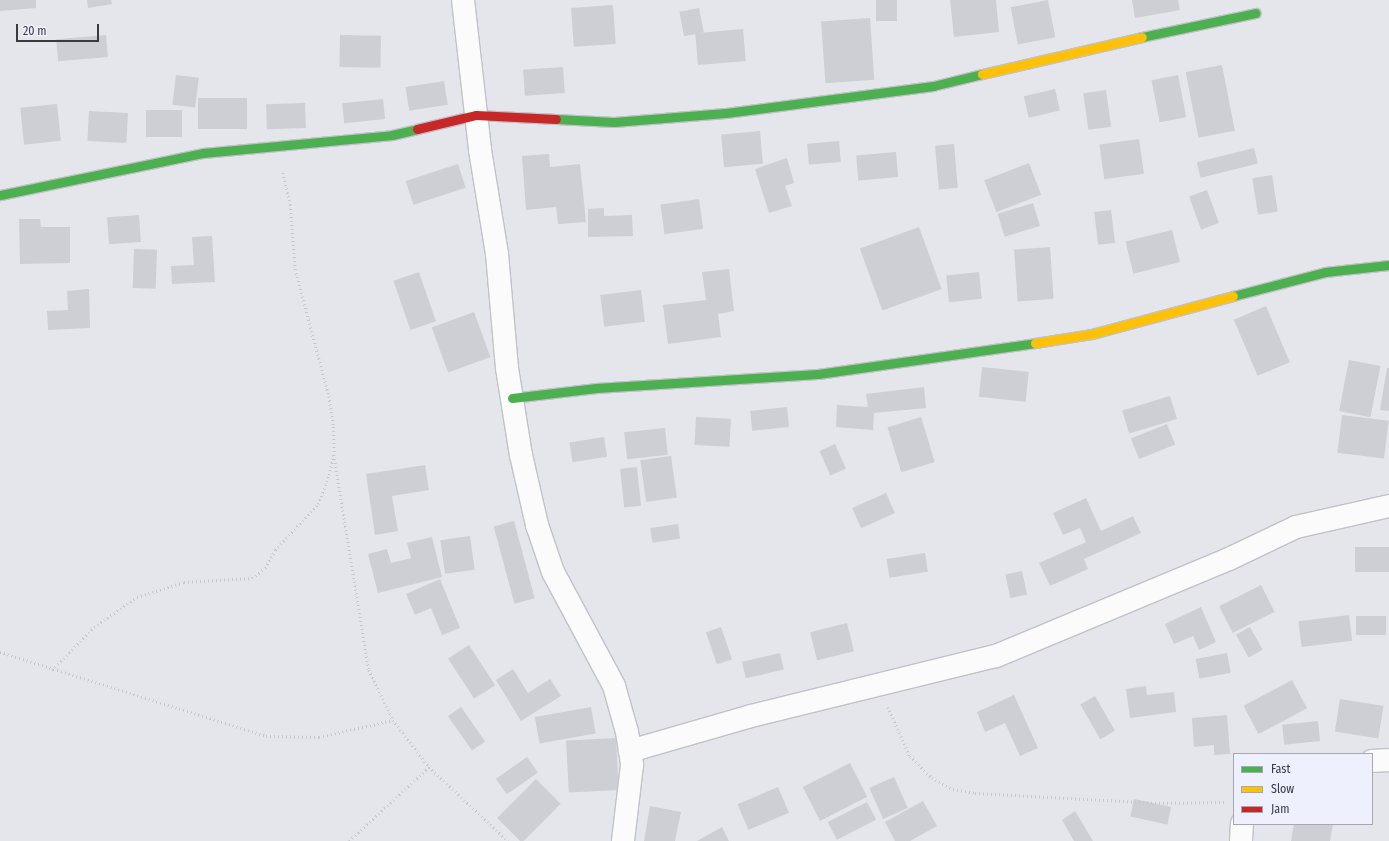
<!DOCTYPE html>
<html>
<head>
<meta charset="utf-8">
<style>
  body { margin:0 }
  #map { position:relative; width:1389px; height:841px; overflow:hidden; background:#e4e6ec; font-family:"Fira Sans Condensed",sans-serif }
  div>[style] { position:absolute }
  .building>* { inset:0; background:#cecfd4; transform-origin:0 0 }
  .path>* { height:2.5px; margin-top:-1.25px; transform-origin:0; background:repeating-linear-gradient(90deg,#c7c7cb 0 1px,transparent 0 4px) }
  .roads { filter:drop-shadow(1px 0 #c1c2c7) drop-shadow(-1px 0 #c1c2c7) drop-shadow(0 1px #c1c2c7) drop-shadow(0 -1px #c1c2c7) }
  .street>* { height:22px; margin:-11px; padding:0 11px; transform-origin:11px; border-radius:11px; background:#fbfbfc }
  .fast>* { height:9px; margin:-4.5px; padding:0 4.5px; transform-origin:4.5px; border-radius:4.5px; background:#4caf50 }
  .slow>* { height:9px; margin:-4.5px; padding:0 4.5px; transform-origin:4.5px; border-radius:4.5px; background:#ffc107 }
  .jam>* { height:9px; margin:-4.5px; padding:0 4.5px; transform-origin:4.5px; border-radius:4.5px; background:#c62828 }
  span { translate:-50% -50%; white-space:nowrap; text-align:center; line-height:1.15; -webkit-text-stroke:3px #eef0fe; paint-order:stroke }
  .legend { position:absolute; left:1233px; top:753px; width:140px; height:72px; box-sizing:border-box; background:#eef0fe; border:1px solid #a6a7b2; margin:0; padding:5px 7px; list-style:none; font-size:12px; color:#3a3a40 }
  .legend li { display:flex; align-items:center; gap:8px; height:20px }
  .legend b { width:20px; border:1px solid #a6a7b2 }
  .scale { position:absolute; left:16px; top:24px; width:83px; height:18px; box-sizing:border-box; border:2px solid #3a3a40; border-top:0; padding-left:5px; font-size:12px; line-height:14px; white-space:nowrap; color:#3a3a40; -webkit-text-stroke:3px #eef0fe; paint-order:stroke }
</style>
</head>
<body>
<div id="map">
  <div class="building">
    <div style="clip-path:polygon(0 0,36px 0,36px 8px,0 11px)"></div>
    <div style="clip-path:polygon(87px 0,111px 0,112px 4px,88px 8px)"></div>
    <div style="left:876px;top:0;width:21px;height:21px"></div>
    <div style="clip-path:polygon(950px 0,996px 0,999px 32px,954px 37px)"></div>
    <div style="left:1048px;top:0;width:38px;height:38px;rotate:79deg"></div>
    <div style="clip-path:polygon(1132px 0,1178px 0,1180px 10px,1135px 18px)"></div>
    <div style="left:613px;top:5px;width:39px;height:42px;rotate:86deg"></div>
    <div style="left:699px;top:8px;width:25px;height:20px;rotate:79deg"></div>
    <div style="left:870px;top:18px;width:62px;height:49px;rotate:86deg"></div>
    <div style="left:743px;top:29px;width:32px;height:48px;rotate:85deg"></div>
    <div style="left:106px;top:35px;width:22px;height:50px;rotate:85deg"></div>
    <div style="left:340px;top:35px;width:41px;height:32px;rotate:1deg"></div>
    <div style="left:1222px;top:65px;width:67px;height:37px;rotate:79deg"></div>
    <div style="left:563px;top:67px;width:26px;height:40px;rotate:86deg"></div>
    <div style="left:176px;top:75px;width:23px;height:30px;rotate:7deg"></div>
    <div style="left:1178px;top:75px;width:43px;height:27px;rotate:79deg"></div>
    <div style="left:444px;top:81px;width:24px;height:39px;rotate:81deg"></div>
    <div style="left:1055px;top:89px;width:22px;height:32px;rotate:77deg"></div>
    <div style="left:1106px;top:90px;width:37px;height:23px;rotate:82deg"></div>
    <div style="left:198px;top:98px;width:49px;height:31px"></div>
    <div style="left:383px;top:99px;width:20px;height:41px;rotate:84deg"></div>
    <div style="left:305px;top:103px;width:25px;height:39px;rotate:88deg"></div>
    <div style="left:57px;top:104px;width:37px;height:37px;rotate:84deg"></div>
    <div style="left:146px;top:110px;width:36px;height:27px"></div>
    <div style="left:89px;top:111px;width:39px;height:30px;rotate:3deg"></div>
    <div style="left:760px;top:131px;width:33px;height:39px;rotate:85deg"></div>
    <div style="left:1139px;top:139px;width:35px;height:40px;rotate:82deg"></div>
    <div style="left:839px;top:141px;width:21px;height:32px;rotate:85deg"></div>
    <div style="left:954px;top:144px;width:44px;height:19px;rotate:85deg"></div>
    <div style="left:1254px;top:148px;width:16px;height:59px;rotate:76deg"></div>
    <div style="left:896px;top:152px;width:25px;height:40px;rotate:85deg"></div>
    <div style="clip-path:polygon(549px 154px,550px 167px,580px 164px,586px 222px,558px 224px,556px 207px,526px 210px,522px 156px)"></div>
    <div style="clip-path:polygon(787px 158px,794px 183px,785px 186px,792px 206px,769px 213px,755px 169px)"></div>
    <div style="left:1029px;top:163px;width:34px;height:48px;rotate:69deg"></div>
    <div style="left:458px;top:164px;width:25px;height:55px;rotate:72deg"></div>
    <div style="left:1272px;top:175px;width:37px;height:20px;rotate:81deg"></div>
    <div style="left:1207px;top:190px;width:35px;height:19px;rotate:70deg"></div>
    <div style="left:699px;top:199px;width:30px;height:39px;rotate:82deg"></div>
    <div style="left:1033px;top:203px;width:24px;height:37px;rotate:73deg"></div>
    <div style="clip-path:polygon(604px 208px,604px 216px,632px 215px,633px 236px,588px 237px,588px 209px)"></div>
    <div style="left:1111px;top:210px;width:33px;height:17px;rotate:83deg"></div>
    <div style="left:139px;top:215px;width:27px;height:32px;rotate:86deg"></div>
    <div style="clip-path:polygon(19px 219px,40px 219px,41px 227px,70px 227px,70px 263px,20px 264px)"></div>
    <div style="left:919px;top:227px;width:66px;height:63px;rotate:70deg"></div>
    <div style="left:1172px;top:230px;width:33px;height:48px;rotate:76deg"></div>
    <div style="clip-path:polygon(212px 236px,215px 282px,172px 284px,171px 266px,194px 265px,192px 237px)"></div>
    <div style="left:1050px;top:247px;width:52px;height:36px;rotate:86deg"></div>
    <div style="left:134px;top:249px;width:23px;height:39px;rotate:2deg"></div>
    <div style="clip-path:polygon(729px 269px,734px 311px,718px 314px,721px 337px,668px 344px,663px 305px,706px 300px,702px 272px)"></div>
    <div style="left:419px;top:272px;width:52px;height:27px;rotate:71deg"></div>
    <div style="left:979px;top:272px;width:27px;height:33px;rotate:84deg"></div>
    <div style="clip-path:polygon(89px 289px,90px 328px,48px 330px,47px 311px,68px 310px,67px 291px)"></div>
    <div style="left:641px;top:290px;width:32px;height:41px;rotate:83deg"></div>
    <div style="left:1266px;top:306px;width:61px;height:35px;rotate:67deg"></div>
    <div style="left:474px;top:312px;width:48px;height:45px;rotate:70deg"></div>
    <div style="left:1349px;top:360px;width:32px;height:52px;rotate:11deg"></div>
    <div style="left:982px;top:367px;width:47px;height:30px;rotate:6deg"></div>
    <div style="clip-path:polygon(1387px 368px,1389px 368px,1389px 411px,1380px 410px)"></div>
    <div style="clip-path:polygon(924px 387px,926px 408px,874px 413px,873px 430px,836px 427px,837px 405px,868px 407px,866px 394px)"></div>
    <div style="left:1170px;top:396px;width:24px;height:50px;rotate:73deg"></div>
    <div style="left:787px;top:407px;width:20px;height:37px;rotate:84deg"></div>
    <div style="left:1342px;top:415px;width:47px;height:38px;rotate:7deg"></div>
    <div style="left:696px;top:417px;width:35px;height:28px;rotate:3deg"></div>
    <div style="left:921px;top:417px;width:47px;height:35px;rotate:73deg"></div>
    <div style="left:1167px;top:424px;width:22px;height:39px;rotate:68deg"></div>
    <div style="left:665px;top:428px;width:27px;height:41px;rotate:84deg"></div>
    <div style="left:604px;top:437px;width:20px;height:35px;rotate:81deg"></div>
    <div style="left:835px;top:444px;width:27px;height:17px;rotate:66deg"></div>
    <div style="left:671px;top:456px;width:42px;height:31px;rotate:82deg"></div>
    <div style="clip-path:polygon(425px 465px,429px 490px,392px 496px,398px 531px,375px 535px,366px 474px)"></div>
    <div style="left:637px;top:467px;width:39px;height:17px;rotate:84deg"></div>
    <div style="left:886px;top:493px;width:22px;height:37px;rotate:66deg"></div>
    <div style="clip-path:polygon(1086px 498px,1101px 531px,1133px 516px,1141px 533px,1084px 559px,1088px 569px,1050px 586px,1039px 563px,1086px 542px,1080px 528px,1063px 535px,1053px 513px)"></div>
    <div style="left:514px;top:521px;width:80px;height:21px;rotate:75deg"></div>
    <div style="left:678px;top:524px;width:15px;height:28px;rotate:82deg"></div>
    <div style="left:470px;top:536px;width:34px;height:30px;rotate:82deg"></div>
    <div style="clip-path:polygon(432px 537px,442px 577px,378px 593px,368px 554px,387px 549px,391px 563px,411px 558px,407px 543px)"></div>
    <div style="left:1389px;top:547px;width:25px;height:34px;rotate:90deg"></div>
    <div style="left:925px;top:553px;width:19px;height:39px;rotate:81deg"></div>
    <div style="left:1022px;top:571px;width:24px;height:17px;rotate:78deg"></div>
    <div style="clip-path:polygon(440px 579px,460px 628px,442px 635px,431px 608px,415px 615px,406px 594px)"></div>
    <div style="left:1261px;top:585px;width:30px;height:47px;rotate:63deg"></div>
    <div style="clip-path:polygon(1201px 607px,1216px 642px,1199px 650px,1193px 636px,1174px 644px,1165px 624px)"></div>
    <div style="left:1349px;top:615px;width:26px;height:51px;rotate:83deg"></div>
    <div style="left:1356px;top:616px;width:30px;height:19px"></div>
    <div style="left:847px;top:623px;width:29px;height:38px;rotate:76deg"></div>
    <div style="left:721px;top:627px;width:34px;height:16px;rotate:71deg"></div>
    <div style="left:1250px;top:627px;width:26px;height:16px;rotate:61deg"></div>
    <div style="left:469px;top:645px;width:48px;height:25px;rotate:57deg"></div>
    <div style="left:780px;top:653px;width:17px;height:39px;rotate:77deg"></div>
    <div style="left:1227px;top:653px;width:20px;height:32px;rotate:79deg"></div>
    <div style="clip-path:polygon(513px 669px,528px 693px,550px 679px,561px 696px,521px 721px,496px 680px)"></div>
    <div style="left:1292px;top:680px;width:32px;height:55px;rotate:62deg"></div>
    <div style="clip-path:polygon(1146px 686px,1147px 695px,1174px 692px,1176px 712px,1130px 718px,1126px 689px)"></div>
    <div style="clip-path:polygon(1014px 695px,1038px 748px,1020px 756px,1005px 723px,985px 732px,977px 712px)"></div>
    <div style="left:1095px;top:696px;width:40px;height:17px;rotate:60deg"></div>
    <div style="left:1340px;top:699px;width:44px;height:33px;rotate:9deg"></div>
    <div style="left:461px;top:707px;width:42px;height:16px;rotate:55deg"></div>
    <div style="left:591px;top:707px;width:27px;height:57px;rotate:80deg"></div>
    <div style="clip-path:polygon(1227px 715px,1230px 754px,1214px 755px,1214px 745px,1194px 747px,1192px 718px)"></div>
    <div style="left:1318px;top:721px;width:20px;height:36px;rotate:84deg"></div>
    <div style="left:616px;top:738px;width:52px;height:50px;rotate:87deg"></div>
    <div style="left:527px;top:757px;width:19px;height:38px;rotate:55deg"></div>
    <div style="left:850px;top:763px;width:38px;height:53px;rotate:63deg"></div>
    <div style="left:894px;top:777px;width:34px;height:27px;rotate:66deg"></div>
    <div style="left:536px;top:779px;width:35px;height:55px;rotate:45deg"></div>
    <div style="left:778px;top:787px;width:28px;height:44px;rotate:67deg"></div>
    <div style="left:1134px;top:799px;width:38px;height:18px;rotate:12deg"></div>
    <div style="clip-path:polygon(923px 801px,937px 826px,910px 841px,895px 841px,885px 822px)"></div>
    <div style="left:867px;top:802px;width:20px;height:44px;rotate:63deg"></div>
    <div style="clip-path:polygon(650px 806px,681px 812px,675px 841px,644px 841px)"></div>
    <div style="clip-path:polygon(1075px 811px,1093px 841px,1074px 841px,1062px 820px)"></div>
    <div style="clip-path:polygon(1294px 824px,1333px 824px,1330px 841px,1291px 841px)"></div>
    <div style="clip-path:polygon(722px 827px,729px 841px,697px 841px)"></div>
  </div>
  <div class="path">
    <div style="left:334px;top:455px;width:218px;rotate:80.8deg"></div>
    <div style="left:369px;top:670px;width:55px;rotate:64.4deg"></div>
    <div style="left:393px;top:720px;width:59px;rotate:52.5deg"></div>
    <div style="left:429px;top:767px;width:108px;rotate:43.1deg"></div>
    <div style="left:0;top:652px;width:279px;rotate:17.5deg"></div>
    <div style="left:266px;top:736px;width:53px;rotate:1.1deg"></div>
    <div style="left:319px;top:737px;width:76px;rotate:-12.9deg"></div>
    <div style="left:52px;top:670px;width:60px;rotate:-45.7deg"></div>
    <div style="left:94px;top:627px;width:52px;rotate:-34.9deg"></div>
    <div style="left:137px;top:597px;width:49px;rotate:-17.7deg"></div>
    <div style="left:184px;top:582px;width:68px;rotate:-3.4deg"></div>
    <div style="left:252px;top:578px;width:16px;rotate:-38deg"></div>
    <div style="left:265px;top:568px;width:21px;rotate:-61deg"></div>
    <div style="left:275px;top:550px;width:63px;rotate:-46.9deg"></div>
    <div style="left:318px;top:504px;width:31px;rotate:-69deg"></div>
    <div style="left:329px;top:475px;width:24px;rotate:-78deg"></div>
    <div style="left:334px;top:452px;width:27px;rotate:-92deg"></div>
    <div style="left:333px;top:425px;width:31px;rotate:-99deg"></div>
    <div style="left:328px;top:394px;width:128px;rotate:-104.9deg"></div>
    <div style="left:295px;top:270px;width:65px;rotate:-94.4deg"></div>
    <div style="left:290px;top:205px;width:35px;rotate:-103deg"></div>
    <div style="left:888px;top:707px;width:54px;rotate:65.8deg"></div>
    <div style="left:910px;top:756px;width:31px;rotate:45deg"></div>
    <div style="left:932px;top:778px;width:24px;rotate:28deg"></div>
    <div style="left:953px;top:789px;width:22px;rotate:10deg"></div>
    <div style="left:975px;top:793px;width:184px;rotate:3.1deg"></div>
    <div style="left:1159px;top:803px;width:68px;rotate:-0.8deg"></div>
    <div style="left:349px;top:841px;width:109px;rotate:-42.8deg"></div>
  </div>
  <div class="roads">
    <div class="street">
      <div style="left:463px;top:0;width:151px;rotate:83.5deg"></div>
      <div style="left:480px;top:150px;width:105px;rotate:80.7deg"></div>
      <div style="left:497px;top:254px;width:114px;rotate:85deg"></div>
      <div style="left:507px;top:368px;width:88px;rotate:80.9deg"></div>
      <div style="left:521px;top:455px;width:72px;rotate:77.1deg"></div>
      <div style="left:537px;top:525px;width:50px;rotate:71.2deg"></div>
      <div style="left:553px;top:572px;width:129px;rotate:61.8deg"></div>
      <div style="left:614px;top:686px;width:48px;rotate:74.2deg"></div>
      <div style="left:627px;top:732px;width:33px;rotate:81deg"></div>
      <div style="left:632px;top:765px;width:77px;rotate:96.8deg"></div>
      <div style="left:630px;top:751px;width:126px;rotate:-16.1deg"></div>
      <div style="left:751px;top:716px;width:252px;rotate:-13.8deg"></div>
      <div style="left:996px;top:656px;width:252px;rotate:-22.6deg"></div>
      <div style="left:1229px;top:559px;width:74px;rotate:-25.5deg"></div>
      <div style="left:1296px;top:527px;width:95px;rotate:-12.7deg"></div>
      <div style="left:1372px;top:761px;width:17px;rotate:-3deg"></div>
      <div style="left:1241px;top:841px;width:17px;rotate:-87deg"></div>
    </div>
    <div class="fast">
      <div style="left:1142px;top:37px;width:116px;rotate:-11.9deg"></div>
      <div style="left:556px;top:119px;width:58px;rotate:3deg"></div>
      <div style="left:614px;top:122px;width:112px;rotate:-4.6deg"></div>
      <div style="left:726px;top:113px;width:209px;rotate:-7.4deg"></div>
      <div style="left:933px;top:86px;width:50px;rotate:-13.8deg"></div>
      <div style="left:0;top:195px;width:207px;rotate:-11.7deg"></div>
      <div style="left:203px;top:153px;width:190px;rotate:-5.4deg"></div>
      <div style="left:392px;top:135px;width:26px;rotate:-13deg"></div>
      <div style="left:1233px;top:296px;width:95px;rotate:-14.6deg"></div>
      <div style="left:1325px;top:272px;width:64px;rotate:-6.2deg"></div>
      <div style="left:512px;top:398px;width:85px;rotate:-6.8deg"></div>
      <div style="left:596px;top:388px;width:222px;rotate:-3.6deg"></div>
      <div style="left:818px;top:374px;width:219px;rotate:-8.1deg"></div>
    </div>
    <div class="slow">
      <div style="left:982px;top:74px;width:164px;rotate:-13deg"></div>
      <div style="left:1035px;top:343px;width:58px;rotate:-9deg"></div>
      <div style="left:1092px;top:334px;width:146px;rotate:-15.1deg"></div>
    </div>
    <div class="jam">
      <div style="left:417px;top:129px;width:61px;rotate:-13.3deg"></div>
      <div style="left:476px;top:115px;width:80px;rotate:2.9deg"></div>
    </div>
  </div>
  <ul class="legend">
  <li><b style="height:5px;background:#4caf50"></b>Fast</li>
  <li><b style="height:5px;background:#ffc107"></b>Slow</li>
  <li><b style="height:5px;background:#c62828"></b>Jam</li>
  </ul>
  <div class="scale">20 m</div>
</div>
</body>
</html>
